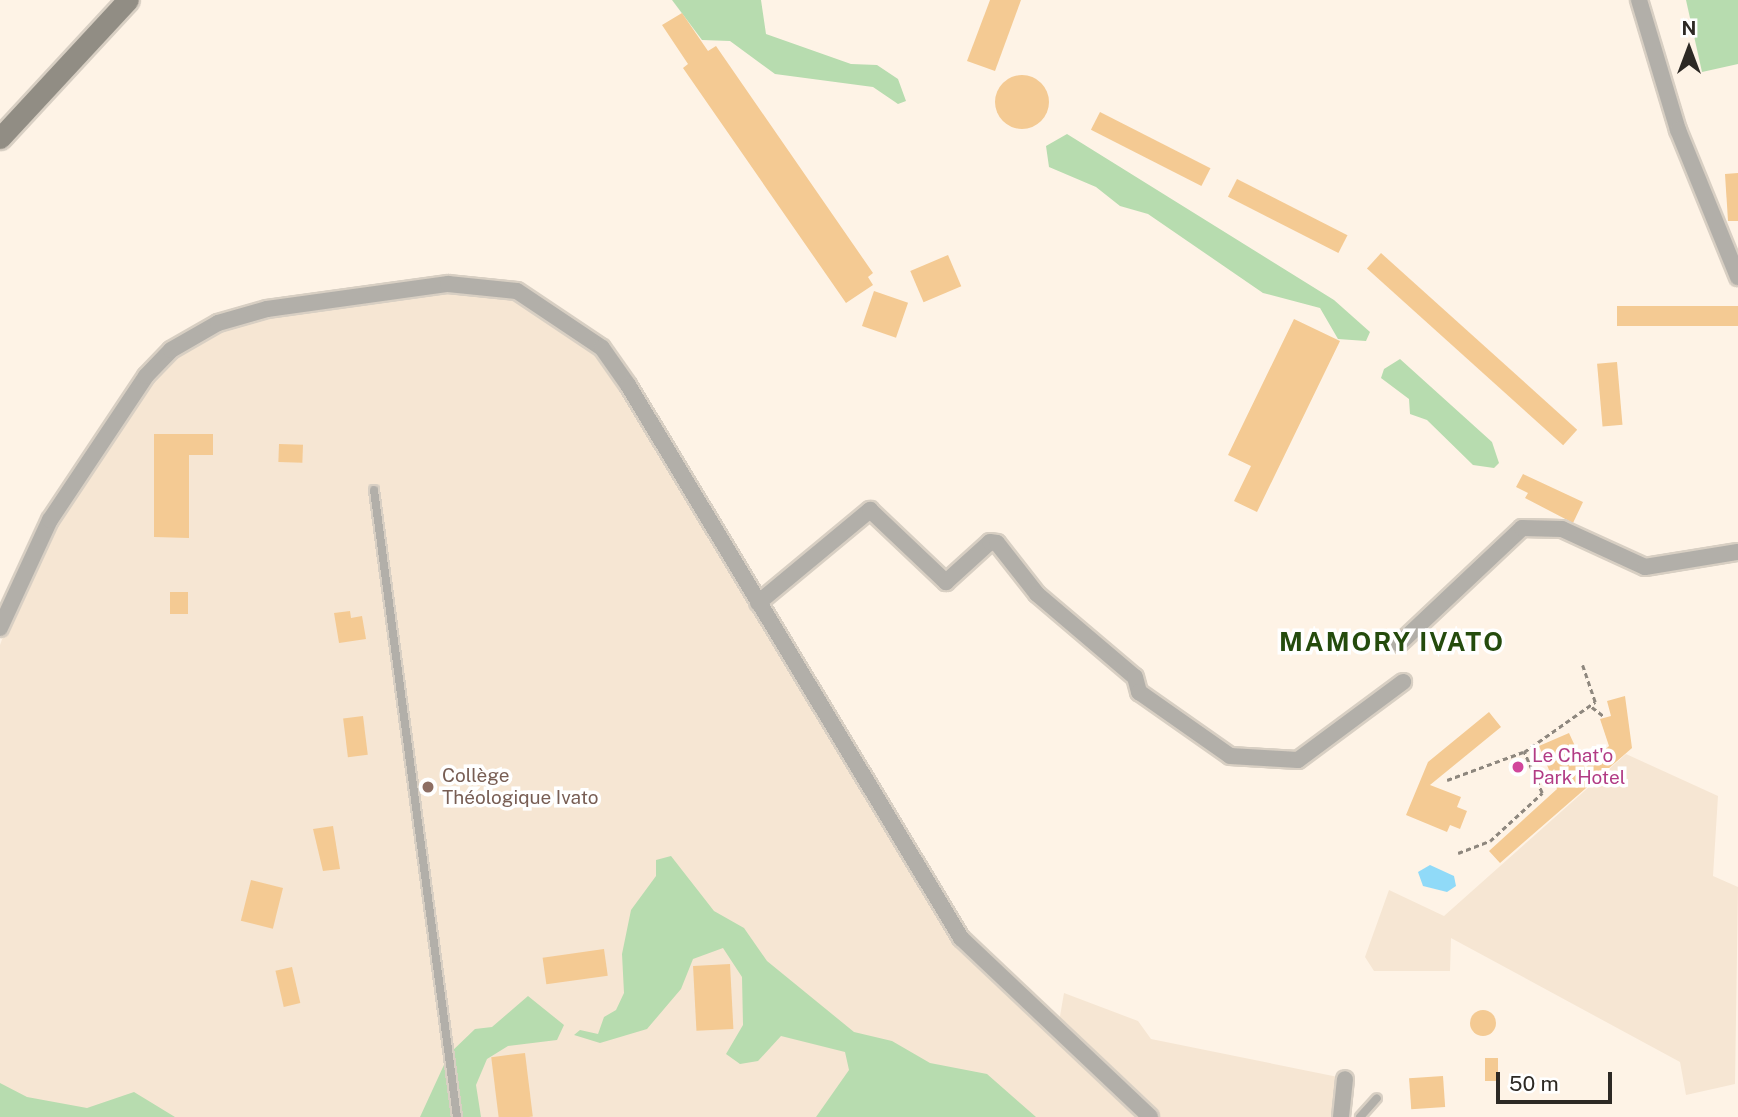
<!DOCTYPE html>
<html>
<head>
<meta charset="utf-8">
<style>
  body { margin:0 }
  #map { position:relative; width:1738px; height:1117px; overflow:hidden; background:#fef3e6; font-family:"Public Sans",sans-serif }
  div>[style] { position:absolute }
  .built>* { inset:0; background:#f6e6d3 }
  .green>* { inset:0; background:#b7dcaf }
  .water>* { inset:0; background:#90daf8 }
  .building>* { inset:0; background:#f4ca93; transform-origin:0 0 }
  .round { border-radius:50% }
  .path>* { height:2.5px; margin-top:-1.25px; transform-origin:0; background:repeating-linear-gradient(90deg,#8e877e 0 5px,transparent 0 8.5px) }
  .roads { filter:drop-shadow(2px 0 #d8cfc3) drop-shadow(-2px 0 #d8cfc3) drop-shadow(0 2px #d8cfc3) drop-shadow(0 -2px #d8cfc3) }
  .service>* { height:8px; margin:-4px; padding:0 4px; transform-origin:4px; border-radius:4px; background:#b2afa9 }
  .minor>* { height:16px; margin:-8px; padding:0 8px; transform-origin:8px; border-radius:8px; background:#b2afa9 }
  .secondary>* { height:21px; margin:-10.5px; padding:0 10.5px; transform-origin:10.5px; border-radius:10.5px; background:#918d84 }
  .dots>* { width:19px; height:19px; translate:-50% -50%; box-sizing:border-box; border:4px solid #fff; border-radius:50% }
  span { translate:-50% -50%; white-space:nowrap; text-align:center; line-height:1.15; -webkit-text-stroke:7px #fff; paint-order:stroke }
  .hotel-label { font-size:19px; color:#b23c85 }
  .left { translate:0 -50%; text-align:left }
  .education-label { font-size:19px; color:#785e54 }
  .district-label { font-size:26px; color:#244b0d; font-weight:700; letter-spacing:2px }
  .north { position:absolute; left:1654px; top:14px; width:70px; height:70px; -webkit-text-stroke:5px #fff; paint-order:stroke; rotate:0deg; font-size:19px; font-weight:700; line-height:28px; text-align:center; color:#2d2924 }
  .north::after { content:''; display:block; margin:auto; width:24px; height:32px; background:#2d2924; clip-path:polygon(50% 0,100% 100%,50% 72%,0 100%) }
  .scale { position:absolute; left:1496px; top:1072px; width:116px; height:32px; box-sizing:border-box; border:4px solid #2d2924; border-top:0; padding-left:9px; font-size:21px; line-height:24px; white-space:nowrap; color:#2d2924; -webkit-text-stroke:5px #fff; paint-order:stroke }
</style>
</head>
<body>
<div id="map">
  <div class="built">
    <div style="clip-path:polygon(450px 292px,516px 298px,594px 349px,931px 908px,984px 972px,1045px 1026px,1059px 1022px,1064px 993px,1138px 1021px,1151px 1039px,1338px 1077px,1333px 1117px,0 1117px,0 645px,19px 592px,56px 524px,151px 378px,175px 354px,219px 331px,269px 317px)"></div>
    <div style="clip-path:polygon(1626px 754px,1718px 796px,1713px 876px,1738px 887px,1735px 1084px,1686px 1095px,1680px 1062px,1451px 938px,1450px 971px,1374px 971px,1365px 957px,1389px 890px,1444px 916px)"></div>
  </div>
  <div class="green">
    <div style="clip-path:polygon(672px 0,761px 0,766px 34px,851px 64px,877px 65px,898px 79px,906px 101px,898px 104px,873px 87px,775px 74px,730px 41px,702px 40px)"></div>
    <div style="clip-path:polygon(1686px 0,1738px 0,1738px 64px,1702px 72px)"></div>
    <div style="clip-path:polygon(1067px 134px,1334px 300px,1370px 332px,1366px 341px,1338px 339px,1320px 308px,1263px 293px,1148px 214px,1120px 206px,1096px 187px,1049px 167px,1046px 146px)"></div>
    <div style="clip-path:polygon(1400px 359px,1492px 442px,1499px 463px,1494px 468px,1473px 465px,1427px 420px,1410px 414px,1409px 399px,1381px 378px,1384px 369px)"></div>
    <div style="clip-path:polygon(671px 856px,714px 911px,744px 928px,767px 961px,854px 1032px,892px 1041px,930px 1063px,987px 1074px,1036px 1117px,816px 1117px,849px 1070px,845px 1052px,781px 1036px,758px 1061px,740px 1064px,726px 1054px,743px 1025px,742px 977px,723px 948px,693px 959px,681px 989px,647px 1029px,600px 1043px,574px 1035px,580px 1030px,598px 1034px,604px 1017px,616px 1010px,624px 993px,622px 954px,631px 910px,656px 876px,656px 860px)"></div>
    <div style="clip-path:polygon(528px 996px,564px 1025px,557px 1040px,508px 1046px,487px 1059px,476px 1085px,481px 1117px,420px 1117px,449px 1054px,475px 1029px,492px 1027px)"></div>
    <div style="clip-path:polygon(0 1083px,27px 1097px,87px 1108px,134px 1092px,175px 1117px,0 1117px)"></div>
  </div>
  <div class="water">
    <div style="clip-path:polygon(1430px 865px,1454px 876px,1456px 886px,1447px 892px,1423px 886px,1418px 872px)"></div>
  </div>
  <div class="building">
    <div style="clip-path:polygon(990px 0,1021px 0,995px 71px,967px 61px)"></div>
    <div style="clip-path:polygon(682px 13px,708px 51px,716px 46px,873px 273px,868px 277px,873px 285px,846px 303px,683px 68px,688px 64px,662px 25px)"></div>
    <div class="round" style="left:995px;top:75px;width:54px;height:54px"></div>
    <div style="left:1100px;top:112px;width:124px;height:20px;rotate:27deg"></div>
    <div style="clip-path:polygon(1738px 173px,1738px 221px,1728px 221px,1725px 174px)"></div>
    <div style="left:1237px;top:179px;width:124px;height:20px;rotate:27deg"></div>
    <div style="left:1381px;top:253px;width:264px;height:21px;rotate:42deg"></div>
    <div style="left:948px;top:255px;width:34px;height:41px;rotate:67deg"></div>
    <div style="left:874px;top:291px;width:36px;height:37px;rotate:19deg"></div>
    <div style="left:1738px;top:306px;width:20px;height:121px;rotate:90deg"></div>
    <div style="clip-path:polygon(1294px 319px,1340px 341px,1257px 512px,1234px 501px,1251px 466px,1228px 455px)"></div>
    <div style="left:1617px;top:362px;width:63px;height:20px;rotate:85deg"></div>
    <div style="clip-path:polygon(154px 434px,213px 434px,213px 455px,189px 455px,189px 538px,154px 537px)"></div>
    <div style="left:279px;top:444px;width:24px;height:18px;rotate:2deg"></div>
    <div style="clip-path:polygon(1523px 474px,1583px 502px,1573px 523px,1525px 498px,1528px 493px,1516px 487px)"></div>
    <div style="left:170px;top:592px;width:18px;height:22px"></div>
    <div style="clip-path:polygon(350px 611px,351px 618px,362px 616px,366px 639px,339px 643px,334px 613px)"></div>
    <div style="clip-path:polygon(1625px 696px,1632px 748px,1500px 863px,1489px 851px,1557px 789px,1539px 746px,1569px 733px,1585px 768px,1609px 746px,1600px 719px,1611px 716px,1607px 701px)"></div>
    <div style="clip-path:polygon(1489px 712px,1501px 727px,1430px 785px,1461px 797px,1457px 807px,1467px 811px,1460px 829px,1450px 825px,1447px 832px,1406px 815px,1428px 762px)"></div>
    <div style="left:363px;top:716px;width:39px;height:20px;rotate:83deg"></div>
    <div style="clip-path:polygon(333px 826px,340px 869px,323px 871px,313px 829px)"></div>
    <div style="left:251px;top:880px;width:33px;height:42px;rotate:14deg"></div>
    <div style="left:604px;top:949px;width:27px;height:62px;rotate:82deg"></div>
    <div style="left:730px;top:964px;width:65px;height:37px;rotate:87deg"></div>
    <div style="left:292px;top:967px;width:37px;height:17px;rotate:77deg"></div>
    <div class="round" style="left:1470px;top:1010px;width:26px;height:26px"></div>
    <div style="left:525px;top:1053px;width:64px;height:34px;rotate:83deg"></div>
    <div style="left:1485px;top:1058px;width:13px;height:23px"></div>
    <div style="left:1443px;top:1076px;width:31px;height:34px;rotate:86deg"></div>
  </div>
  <div class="path">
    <div style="left:1592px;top:707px;width:16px;rotate:38deg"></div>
    <div style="left:1447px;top:780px;width:81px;rotate:-20.2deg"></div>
    <div style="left:1458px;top:853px;width:34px;rotate:-21deg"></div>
    <div style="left:1490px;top:841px;width:71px;rotate:-42.7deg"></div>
    <div style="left:1542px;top:793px;width:45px;rotate:-113.7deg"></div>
    <div style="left:1524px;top:752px;width:87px;rotate:-35.2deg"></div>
    <div style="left:1595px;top:702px;width:39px;rotate:-109deg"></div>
  </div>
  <div class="roads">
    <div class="service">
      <div style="left:374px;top:490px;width:632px;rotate:82.46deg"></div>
      <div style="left:1360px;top:1117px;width:25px;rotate:-48deg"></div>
    </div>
    <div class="minor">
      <div style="left:1639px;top:0;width:136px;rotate:73.3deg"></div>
      <div style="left:1678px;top:130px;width:159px;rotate:67.8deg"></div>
      <div style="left:758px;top:603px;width:146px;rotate:-39.7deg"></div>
      <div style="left:870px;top:510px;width:105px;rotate:43.5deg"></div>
      <div style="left:946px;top:582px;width:59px;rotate:-42.3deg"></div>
      <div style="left:990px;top:542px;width:7px;rotate:8deg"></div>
      <div style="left:997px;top:543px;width:65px;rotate:51.9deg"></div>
      <div style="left:1037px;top:594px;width:128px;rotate:40.3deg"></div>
      <div style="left:1135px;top:677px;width:16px;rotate:75deg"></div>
      <div style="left:1139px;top:692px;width:111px;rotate:35.1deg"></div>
      <div style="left:1230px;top:756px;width:68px;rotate:3.4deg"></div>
      <div style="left:1298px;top:760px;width:131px;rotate:-36.6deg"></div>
      <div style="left:0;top:628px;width:119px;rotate:-65.2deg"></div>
      <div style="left:50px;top:520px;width:173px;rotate:-56.3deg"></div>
      <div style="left:146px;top:376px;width:36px;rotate:-46deg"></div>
      <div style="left:171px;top:350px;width:54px;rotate:-29.9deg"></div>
      <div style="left:218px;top:323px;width:51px;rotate:-15.9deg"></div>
      <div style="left:267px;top:309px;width:183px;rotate:-7.9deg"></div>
      <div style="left:448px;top:284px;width:69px;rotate:5.8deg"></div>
      <div style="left:517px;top:291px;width:102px;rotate:33.8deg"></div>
      <div style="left:602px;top:348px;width:45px;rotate:54.9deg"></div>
      <div style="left:628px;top:385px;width:646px;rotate:58.94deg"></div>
      <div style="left:961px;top:938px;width:260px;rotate:43.4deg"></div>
      <div style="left:1399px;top:644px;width:169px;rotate:-43.3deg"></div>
      <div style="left:1522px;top:528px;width:40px;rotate:1.4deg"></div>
      <div style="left:1562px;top:529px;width:91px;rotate:24.6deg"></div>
      <div style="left:1645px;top:567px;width:94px;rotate:-9.2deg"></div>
      <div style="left:1341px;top:1117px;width:38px;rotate:-84deg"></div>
    </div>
    <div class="secondary">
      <div style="left:0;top:138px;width:188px;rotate:-47.2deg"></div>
    </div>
  </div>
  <div class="dots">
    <div style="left:1518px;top:767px;background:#d1479c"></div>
    <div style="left:428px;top:787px;background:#8d6e63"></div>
  </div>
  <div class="hotel-label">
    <span class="left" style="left:1532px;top:767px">Le Chat'o<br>Park Hotel</span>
  </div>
  <div class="education-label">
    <span class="left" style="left:442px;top:787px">Collège<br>Théologique Ivato</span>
  </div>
  <div class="district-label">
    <span style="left:1392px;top:642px">MAMORY IVATO</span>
  </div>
  <div class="north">N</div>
  <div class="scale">50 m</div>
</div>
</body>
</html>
